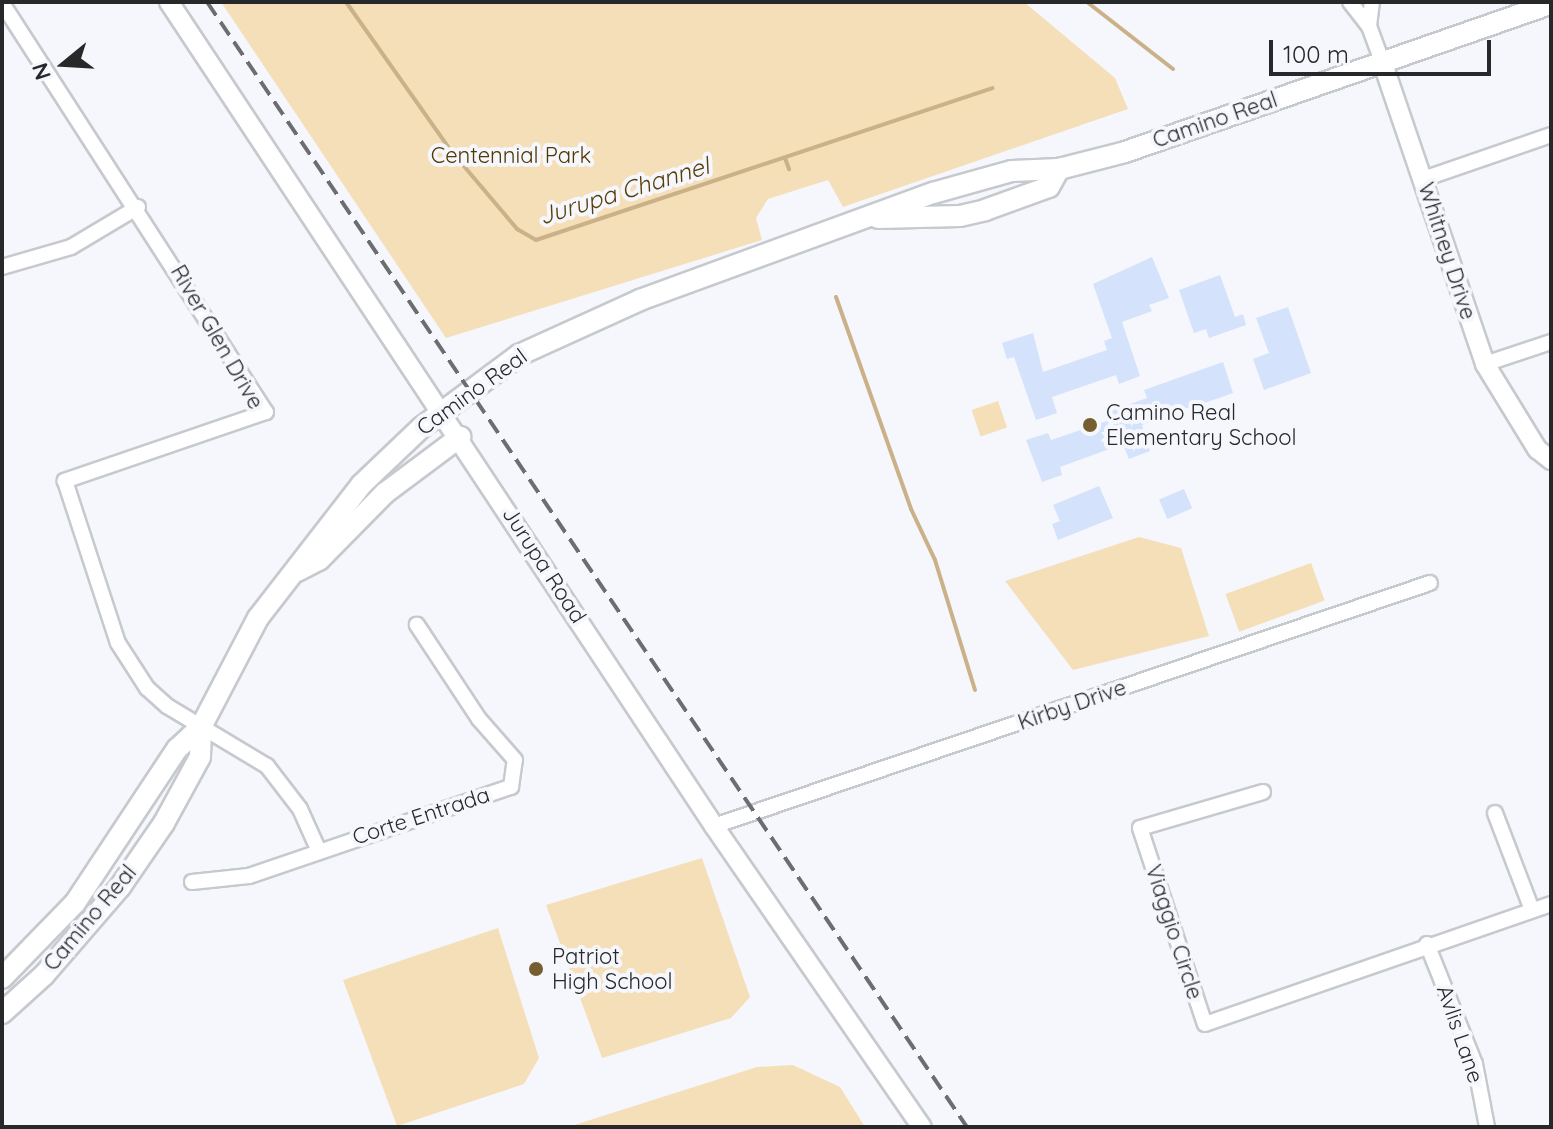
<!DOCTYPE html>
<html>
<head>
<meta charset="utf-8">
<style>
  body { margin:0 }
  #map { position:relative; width:1553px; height:1129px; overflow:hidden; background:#f5f7fc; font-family:Quicksand,sans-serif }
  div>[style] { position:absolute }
  .green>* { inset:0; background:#f5dfb9; transform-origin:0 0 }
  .stream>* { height:4px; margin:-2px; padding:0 2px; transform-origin:2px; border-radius:2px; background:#cab188 }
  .building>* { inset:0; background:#d4e2fb; transform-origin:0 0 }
  .roads { filter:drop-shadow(2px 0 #c6c9ce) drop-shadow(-2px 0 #c6c9ce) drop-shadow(0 2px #c6c9ce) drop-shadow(0 -2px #c6c9ce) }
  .minor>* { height:14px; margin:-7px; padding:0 7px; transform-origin:7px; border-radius:7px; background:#fff }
  .tertiary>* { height:18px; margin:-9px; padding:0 9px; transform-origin:9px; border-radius:9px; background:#fff }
  .secondary>* { height:20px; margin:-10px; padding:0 10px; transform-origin:10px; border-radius:10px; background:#fff }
  .rail>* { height:4px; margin-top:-2px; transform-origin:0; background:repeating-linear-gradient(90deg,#6c6d70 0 16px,transparent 0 24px) }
  .dots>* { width:22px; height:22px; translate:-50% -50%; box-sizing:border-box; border:4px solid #f5f7fc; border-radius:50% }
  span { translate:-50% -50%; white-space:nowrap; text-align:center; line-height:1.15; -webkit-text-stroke:8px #f5f7fc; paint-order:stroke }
  .street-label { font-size:22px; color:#27282a }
  .park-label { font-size:22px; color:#4f3700 }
  .poi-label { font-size:22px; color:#27282a }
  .left { translate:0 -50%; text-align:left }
  .water-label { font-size:24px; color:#583f09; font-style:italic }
  .frame { position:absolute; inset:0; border:4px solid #27282a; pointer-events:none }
  .north { position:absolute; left:24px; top:24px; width:80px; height:80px; -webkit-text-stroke:6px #f5f7fc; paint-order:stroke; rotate:252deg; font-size:22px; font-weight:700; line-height:32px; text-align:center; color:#27282a }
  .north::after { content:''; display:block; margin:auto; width:28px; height:36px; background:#27282a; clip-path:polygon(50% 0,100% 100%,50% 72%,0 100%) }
  .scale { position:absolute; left:1269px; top:40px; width:222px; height:36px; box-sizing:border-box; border:4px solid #27282a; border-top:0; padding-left:10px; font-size:24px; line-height:28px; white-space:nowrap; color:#27282a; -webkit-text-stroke:6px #f5f7fc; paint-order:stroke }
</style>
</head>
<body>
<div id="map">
  <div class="green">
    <div style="clip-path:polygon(221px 2px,1024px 2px,1115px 78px,1128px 109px,843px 207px,828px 180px,768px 199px,756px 218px,762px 240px,446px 338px)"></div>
    <div style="left:998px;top:401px;width:28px;height:28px;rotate:71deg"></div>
    <div style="clip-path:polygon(1139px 537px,1181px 548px,1209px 636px,1073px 670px,1005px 581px)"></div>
    <div style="left:1311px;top:563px;width:40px;height:91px;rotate:70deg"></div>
    <div style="clip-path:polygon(702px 858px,750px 997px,731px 1018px,602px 1058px,546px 905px)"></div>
    <div style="clip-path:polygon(498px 928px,539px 1058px,524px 1084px,397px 1126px,343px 980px)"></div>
    <div style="clip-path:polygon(793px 1065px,840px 1087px,865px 1127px,568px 1127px,757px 1067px)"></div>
  </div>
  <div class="stream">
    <div style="left:346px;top:2px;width:184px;rotate:54.8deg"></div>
    <div style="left:452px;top:152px;width:101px;rotate:49.8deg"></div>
    <div style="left:517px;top:229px;width:22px;rotate:30deg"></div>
    <div style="left:536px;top:240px;width:481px;rotate:-18.4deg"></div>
    <div style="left:1087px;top:2px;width:109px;rotate:37.9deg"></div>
    <div style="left:785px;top:158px;width:12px;rotate:70deg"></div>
    <div style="left:836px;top:297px;width:225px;rotate:70.5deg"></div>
    <div style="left:911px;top:509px;width:56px;rotate:64.8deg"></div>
    <div style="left:935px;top:560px;width:136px;rotate:72.9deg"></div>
  </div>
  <div class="building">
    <div style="clip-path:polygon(1152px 257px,1169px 298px,1149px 305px,1152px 311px,1122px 322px,1140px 376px,1119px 384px,1116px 375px,1052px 397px,1057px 413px,1036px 420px,1014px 357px,1007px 359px,1002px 343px,1033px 333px,1043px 372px,1107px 350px,1104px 341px,1112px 338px,1093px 284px)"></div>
    <div style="clip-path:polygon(1220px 275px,1235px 317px,1243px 314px,1246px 325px,1209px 338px,1206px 329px,1194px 333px,1179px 290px)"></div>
    <div style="clip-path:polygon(1288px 307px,1311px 373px,1264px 390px,1253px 359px,1269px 353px,1256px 318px)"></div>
    <div style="clip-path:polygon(1223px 362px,1233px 393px,1142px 425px,1150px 451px,1129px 459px,1123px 444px,1060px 467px,1062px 475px,1042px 482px,1026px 440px,1048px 433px,1051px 440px,1113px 419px,1110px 411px,1147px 398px,1144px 390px)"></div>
    <div style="clip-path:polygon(1099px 486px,1113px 518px,1058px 540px,1052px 524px,1060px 521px,1053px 505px)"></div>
    <div style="left:1184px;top:489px;width:21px;height:27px;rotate:67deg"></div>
  </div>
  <div class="roads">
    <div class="minor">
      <div style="left:1350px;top:2px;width:31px;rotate:52deg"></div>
      <div style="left:1369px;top:26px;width:40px;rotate:69.8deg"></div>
      <div style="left:2px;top:3px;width:487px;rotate:57.2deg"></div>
      <div style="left:266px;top:412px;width:213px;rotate:161.1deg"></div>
      <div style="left:65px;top:481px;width:170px;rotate:71.9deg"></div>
      <div style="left:118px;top:643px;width:54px;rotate:57.2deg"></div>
      <div style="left:147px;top:688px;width:27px;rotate:42deg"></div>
      <div style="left:167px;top:706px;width:117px;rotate:31deg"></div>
      <div style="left:267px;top:766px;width:54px;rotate:52.5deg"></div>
      <div style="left:300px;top:809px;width:44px;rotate:65.8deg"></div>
      <div style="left:1369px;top:26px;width:24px;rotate:-83deg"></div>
      <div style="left:1423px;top:179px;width:135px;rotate:-19deg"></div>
      <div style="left:2px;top:267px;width:72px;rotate:-16.2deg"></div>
      <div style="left:71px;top:247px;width:78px;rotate:-30.8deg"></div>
      <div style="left:1485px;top:364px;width:70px;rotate:-18.4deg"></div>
      <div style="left:1263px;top:792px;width:128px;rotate:163.7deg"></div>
      <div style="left:1140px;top:828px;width:206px;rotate:71.7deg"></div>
      <div style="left:1205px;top:1024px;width:366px;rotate:-19.1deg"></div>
      <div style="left:1495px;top:813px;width:104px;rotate:69.1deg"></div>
      <div style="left:714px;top:826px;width:756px;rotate:-18.75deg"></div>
      <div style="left:192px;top:882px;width:57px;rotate:-6deg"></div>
      <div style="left:249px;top:876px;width:277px;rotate:-18.8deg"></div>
      <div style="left:511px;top:787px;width:27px;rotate:-82deg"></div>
      <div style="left:515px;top:760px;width:55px;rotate:-131.3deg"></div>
      <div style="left:479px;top:719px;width:113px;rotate:-123.4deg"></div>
      <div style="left:1427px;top:944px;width:129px;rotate:68.2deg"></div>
      <div style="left:1475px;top:1064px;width:64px;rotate:79.2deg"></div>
    </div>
    <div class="tertiary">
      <div style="left:169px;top:2px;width:988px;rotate:56.52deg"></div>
      <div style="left:714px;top:826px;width:366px;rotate:55.4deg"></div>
      <div style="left:1383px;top:64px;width:317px;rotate:71.2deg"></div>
      <div style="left:1485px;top:364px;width:100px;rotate:58.5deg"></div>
      <div style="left:1537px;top:449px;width:18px;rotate:38deg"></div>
    </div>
    <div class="secondary">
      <div style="left:878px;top:218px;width:82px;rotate:-1.4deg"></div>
      <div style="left:960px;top:216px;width:26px;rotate:-13deg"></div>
      <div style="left:985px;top:210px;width:68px;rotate:-19.8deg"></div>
      <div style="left:1049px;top:187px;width:21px;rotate:-61deg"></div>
      <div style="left:297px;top:571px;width:25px;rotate:-27deg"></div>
      <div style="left:319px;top:560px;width:94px;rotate:-45.4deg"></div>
      <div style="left:385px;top:493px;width:94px;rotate:-36.7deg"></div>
      <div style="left:2px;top:978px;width:105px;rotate:-45.8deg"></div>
      <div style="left:75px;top:903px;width:185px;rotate:-56.5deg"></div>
      <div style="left:177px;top:749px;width:33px;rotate:-43deg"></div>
      <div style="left:201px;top:727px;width:123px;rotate:-62.4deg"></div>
      <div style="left:258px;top:618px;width:168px;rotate:-52.2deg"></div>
      <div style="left:361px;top:485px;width:84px;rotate:-43.6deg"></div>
      <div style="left:422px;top:427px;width:121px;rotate:-36.6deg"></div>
      <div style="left:519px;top:355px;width:133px;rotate:-24.4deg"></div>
      <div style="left:640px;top:300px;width:312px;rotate:-20.1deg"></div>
      <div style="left:933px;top:193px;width:82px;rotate:-15.6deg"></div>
      <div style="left:1012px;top:171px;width:47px;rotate:-2.4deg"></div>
      <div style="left:1059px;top:169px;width:68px;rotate:-14.4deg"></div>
      <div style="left:1125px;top:152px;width:451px;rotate:-19.2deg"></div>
      <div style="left:2px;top:1013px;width:57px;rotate:-42.1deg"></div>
      <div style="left:44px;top:975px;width:116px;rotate:-49.2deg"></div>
      <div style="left:120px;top:887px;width:78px;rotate:-55.5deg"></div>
      <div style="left:164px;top:823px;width:75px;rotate:-61.4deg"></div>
      <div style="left:200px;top:757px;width:30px;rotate:-88deg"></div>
    </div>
  </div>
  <div class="rail">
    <div style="left:207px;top:2px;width:1358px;rotate:55.96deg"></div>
  </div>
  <div class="dots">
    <div style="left:1090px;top:425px;background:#775e2f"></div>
    <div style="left:536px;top:969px;background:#775e2f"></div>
  </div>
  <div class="street-label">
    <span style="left:1215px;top:120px;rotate:-19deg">Camino Real</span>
    <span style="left:1447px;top:251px;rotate:72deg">Whitney Drive</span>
    <span style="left:217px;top:337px;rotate:60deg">River Glen Drive</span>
    <span style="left:472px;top:392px;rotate:-36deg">Camino Real</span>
    <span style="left:544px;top:565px;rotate:57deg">Jurupa Road</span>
    <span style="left:1072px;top:705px;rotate:-19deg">Kirby Drive</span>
    <span style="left:421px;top:816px;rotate:-18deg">Corte Entrada</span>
    <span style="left:90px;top:918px;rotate:-50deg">Camino Real</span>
    <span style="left:1174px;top:932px;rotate:72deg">Viaggio Circle</span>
    <span style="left:1460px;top:1034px;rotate:71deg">Avlis Lane</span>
  </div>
  <div class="park-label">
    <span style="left:511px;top:156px">Centennial Park</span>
  </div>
  <div class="poi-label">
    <span class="left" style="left:1106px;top:425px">Camino Real<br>Elementary School</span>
    <span class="left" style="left:552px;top:969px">Patriot<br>High School</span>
  </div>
  <div class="water-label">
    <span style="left:624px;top:191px;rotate:-17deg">Jurupa Channel</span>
  </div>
  <div class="frame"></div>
  <div class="north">N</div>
  <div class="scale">100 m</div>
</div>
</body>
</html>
